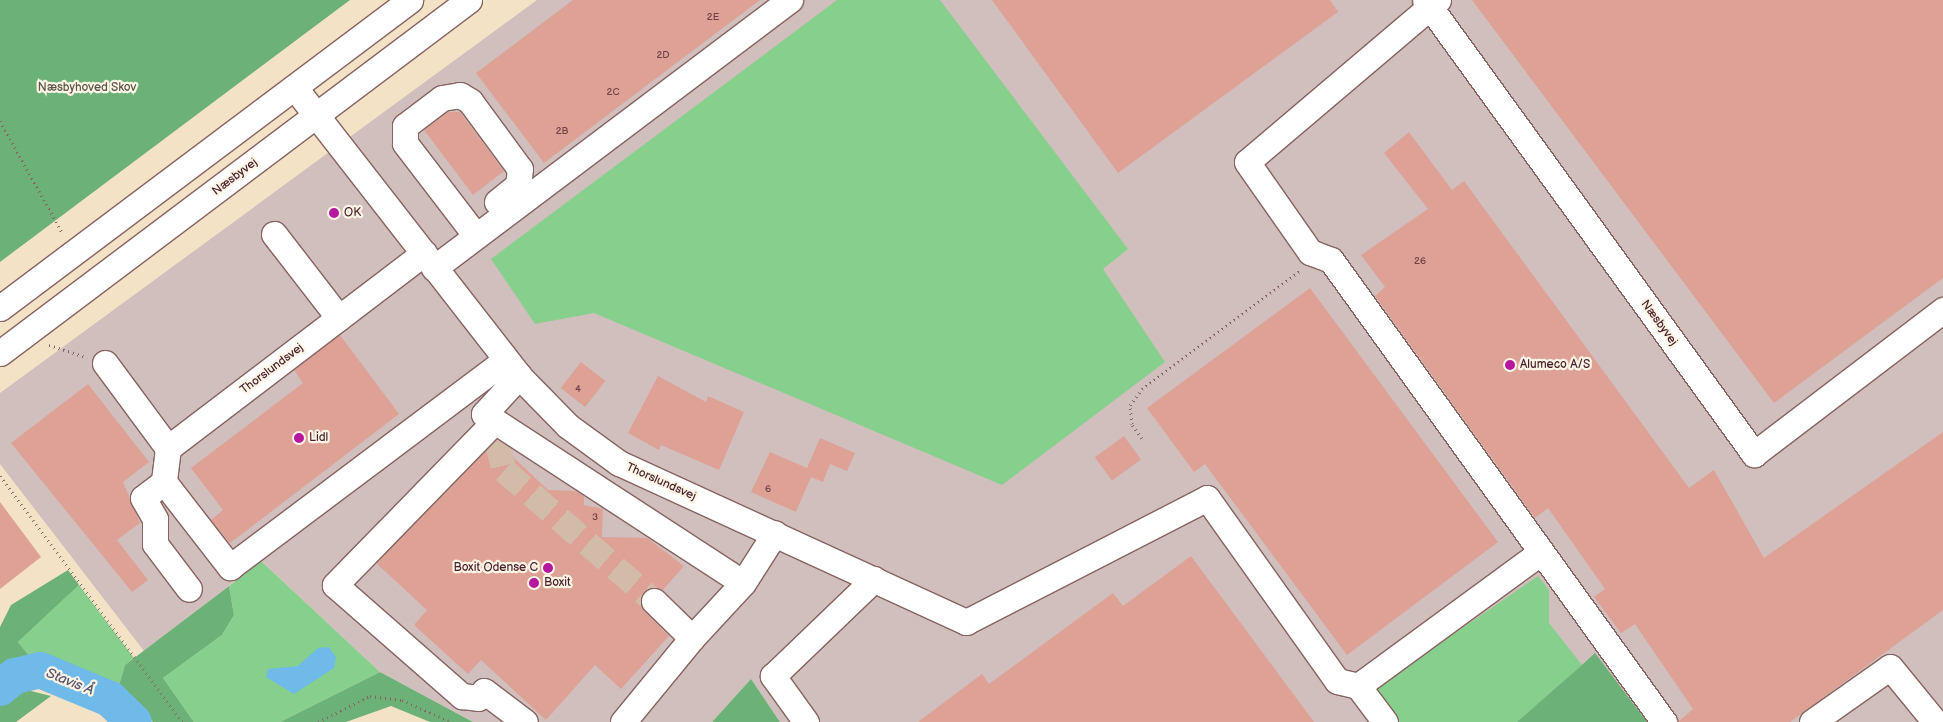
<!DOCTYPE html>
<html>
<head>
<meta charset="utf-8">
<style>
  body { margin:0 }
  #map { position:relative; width:1943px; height:722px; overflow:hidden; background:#f4e2c6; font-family:"Balsamiq Sans",sans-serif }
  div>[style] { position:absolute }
  .industrial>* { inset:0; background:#d1bfbe }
  .green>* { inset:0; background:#86cf8c }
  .forest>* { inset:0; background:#6cb278 }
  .water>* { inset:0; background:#6fbae8 }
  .river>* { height:36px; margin:-18px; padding:0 18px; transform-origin:18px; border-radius:18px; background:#6fbae8 }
  .building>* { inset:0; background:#dea195; transform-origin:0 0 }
  .minor-tunnel>* { height:25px; margin-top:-12.5px; transform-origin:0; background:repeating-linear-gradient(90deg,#d2bba7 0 25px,transparent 0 37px) }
  .path>* { height:3px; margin-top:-1.5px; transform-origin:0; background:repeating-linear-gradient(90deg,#866361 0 1px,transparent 0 5px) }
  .roads { filter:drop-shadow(1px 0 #866361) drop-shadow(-1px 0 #866361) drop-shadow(0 1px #866361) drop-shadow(0 -1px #866361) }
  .minor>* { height:25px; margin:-12.5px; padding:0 12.5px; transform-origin:12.5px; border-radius:12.5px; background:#fff }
  .dots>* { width:14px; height:14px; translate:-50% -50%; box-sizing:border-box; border:2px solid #fcf5e5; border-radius:50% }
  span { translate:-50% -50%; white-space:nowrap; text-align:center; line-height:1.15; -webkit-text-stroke:4.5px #fcf5e5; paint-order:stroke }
  .number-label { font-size:10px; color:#6f4046 }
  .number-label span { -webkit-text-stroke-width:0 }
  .park-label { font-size:12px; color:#5c5448 }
  .street-label { font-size:12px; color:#4a1f2b }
  .poi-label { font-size:12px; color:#4a1f2b }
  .left { translate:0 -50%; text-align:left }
  .right { translate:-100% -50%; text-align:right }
  .water-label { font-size:14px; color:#57556d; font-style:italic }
</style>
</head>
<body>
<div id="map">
  <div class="industrial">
    <div style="clip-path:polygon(537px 0,1943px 0,1943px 722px,780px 722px,751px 679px,712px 722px,473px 722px,380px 672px,261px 561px,144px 651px,0 464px,0 393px)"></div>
  </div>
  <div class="green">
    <div style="clip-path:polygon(837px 0,940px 0,1128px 249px,1103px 269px,1165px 362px,1002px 485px,594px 313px,535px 324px,491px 259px)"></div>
    <div style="clip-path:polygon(261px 561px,380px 672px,280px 722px,194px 722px,163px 678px,222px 635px,234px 615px,229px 586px)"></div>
    <div style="clip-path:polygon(1538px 576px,1549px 590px,1549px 623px,1582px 665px,1517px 722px,1400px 722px,1375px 688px)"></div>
    <div style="clip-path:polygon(79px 585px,134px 658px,125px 665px,119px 685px,69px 664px,31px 658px,18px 642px)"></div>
  </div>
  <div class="forest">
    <div style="clip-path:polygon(0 0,350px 0,0 262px)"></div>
    <div style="clip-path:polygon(68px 570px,79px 585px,18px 642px,31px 658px,0 671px,0 627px,11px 605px)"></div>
    <div style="clip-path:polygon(229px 586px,234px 615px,222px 635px,163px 678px,194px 722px,153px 722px,119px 685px,125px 665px)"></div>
    <div style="clip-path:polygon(1595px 653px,1647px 722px,1517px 722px,1582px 665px)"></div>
    <div style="clip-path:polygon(380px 672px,473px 722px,430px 722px,391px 706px,346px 722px,280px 722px)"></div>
    <div style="clip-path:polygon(751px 679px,780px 722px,712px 722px)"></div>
    <div style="clip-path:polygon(27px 690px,51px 696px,16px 722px,0 722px,0 700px)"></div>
  </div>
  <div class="water">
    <div style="clip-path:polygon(329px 647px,336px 657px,334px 668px,294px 694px,266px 677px,268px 669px,298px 666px,318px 648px)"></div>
  </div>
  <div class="river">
    <div style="left:0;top:688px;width:19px;rotate:-39deg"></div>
    <div style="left:15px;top:676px;width:26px;rotate:-13deg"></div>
    <div style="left:40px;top:670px;width:76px;rotate:22.5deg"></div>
    <div style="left:110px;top:699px;width:33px;rotate:44deg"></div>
  </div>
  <div class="building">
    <div style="clip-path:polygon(573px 0,760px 0,544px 163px,476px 73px)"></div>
    <div style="clip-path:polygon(992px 0,1330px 0,1338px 12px,1118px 173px)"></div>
    <div style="clip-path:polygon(1472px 0,1943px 0,1943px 278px,1774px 403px)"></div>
    <div style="clip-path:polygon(448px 112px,460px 112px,504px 171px,473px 195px,424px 130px)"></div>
    <div style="clip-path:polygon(1409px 132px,1452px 190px,1464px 181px,1689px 488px,1714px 470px,1764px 558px,1943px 432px,1943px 610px,1790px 722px,1678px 722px,1693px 709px,1635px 624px,1621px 633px,1594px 597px,1605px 589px,1548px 508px,1535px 518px,1375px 296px,1385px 287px,1361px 255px,1428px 209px,1384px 153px)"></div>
    <div style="clip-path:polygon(1310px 288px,1498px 542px,1347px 655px,1205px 464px,1194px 472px,1147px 408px)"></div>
    <div style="clip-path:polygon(340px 335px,399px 414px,230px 543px,211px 520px,223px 510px,191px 468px,303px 383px,294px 370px)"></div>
    <div style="left:581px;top:362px;width:31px;height:33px;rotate:38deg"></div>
    <div style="clip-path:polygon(658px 376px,706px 402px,708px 396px,744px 412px,719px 470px,661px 445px,659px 450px,628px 433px)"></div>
    <div style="clip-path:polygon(88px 384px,149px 462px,123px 482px,140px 523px,117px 540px,148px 580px,132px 592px,11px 443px)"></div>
    <div style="left:1124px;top:436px;width:29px;height:36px;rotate:54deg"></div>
    <div style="clip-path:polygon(820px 438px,855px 453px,847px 471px,830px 464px,823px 482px,811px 477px,796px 512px,751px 492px,770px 452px,807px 468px)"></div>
    <div style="clip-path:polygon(496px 441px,548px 490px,575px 491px,584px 496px,584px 505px,603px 509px,602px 537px,647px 538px,684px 566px,663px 590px,650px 587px,640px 598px,644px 611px,669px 636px,621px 689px,595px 665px,546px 720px,481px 660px,468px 674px,414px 625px,427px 610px,376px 563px)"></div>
    <div style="clip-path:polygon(0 502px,41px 557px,0 589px)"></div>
    <div style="clip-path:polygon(1191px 556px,1314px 722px,918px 722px,982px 674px,989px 684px,1113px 593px,1123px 606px)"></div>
  </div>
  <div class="minor-tunnel">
    <div style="left:497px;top:441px;width:30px;rotate:76deg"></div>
    <div style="left:504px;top:470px;width:199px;rotate:41.1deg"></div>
  </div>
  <div class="path">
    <div style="left:0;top:121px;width:129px;rotate:60.9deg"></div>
    <div style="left:49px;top:345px;width:38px;rotate:18deg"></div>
    <div style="left:1142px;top:438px;width:17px;rotate:-126deg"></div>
    <div style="left:1132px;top:424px;width:19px;rotate:-96deg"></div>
    <div style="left:1130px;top:405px;width:20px;rotate:-53deg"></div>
    <div style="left:1142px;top:389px;width:197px;rotate:-36.8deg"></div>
    <div style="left:0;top:476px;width:307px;rotate:53.4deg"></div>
    <div style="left:318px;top:722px;width:58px;rotate:-26.6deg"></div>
    <div style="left:370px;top:696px;width:32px;rotate:7deg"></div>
    <div style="left:402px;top:700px;width:54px;rotate:24.2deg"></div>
  </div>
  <div class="roads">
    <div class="minor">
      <div style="left:1425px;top:0;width:561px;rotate:54.07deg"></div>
      <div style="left:1754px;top:454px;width:238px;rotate:-37.3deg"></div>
      <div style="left:1438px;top:0;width:250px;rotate:139.7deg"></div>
      <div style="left:1247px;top:162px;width:110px;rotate:55deg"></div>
      <div style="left:1310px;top:252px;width:22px;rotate:21deg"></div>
      <div style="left:1331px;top:260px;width:570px;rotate:54.22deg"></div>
      <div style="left:295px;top:88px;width:365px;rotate:52.1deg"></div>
      <div style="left:519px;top:376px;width:70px;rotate:45.6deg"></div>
      <div style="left:568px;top:426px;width:63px;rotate:36deg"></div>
      <div style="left:619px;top:463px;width:382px;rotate:24.6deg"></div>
      <div style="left:966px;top:622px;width:271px;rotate:-27.2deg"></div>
      <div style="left:1207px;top:498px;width:224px;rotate:54.6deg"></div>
      <div style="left:1337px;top:681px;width:22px;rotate:13deg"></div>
      <div style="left:274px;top:234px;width:106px;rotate:52.3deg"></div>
      <div style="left:476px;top:236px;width:117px;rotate:-127.4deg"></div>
      <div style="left:405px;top:143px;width:17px;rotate:-90deg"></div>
      <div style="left:405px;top:126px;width:46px;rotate:-37.1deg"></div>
      <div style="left:442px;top:98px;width:18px;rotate:-9deg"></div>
      <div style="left:460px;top:95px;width:12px;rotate:31deg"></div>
      <div style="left:470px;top:101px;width:84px;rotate:53.7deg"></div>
      <div style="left:520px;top:169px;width:16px;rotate:97deg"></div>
      <div style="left:518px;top:185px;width:27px;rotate:141deg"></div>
      <div style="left:434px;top:268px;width:446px;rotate:-37deg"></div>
      <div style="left:0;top:308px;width:513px;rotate:-36.91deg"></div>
      <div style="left:0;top:353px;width:587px;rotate:-36.97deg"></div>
      <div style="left:105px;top:363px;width:106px;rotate:53.5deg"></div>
      <div style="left:168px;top:448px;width:34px;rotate:97deg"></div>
      <div style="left:164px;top:482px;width:108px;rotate:52.2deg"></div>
      <div style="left:230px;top:567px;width:345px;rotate:-36.9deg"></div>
      <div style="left:484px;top:414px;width:309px;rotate:33.1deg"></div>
      <div style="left:484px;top:414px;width:52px;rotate:-47.4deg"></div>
      <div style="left:492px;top:424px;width:225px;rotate:134.3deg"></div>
      <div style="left:335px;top:585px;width:169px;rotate:41.2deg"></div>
      <div style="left:462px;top:696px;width:16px;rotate:7deg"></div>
      <div style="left:478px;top:698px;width:9px;rotate:-49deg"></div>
      <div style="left:484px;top:691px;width:51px;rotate:37.1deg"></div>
      <div style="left:168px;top:448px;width:322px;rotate:-37.3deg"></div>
      <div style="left:164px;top:482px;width:26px;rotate:143deg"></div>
      <div style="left:143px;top:498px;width:24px;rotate:60deg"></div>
      <div style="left:155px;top:519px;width:25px;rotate:90deg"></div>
      <div style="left:155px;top:544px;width:56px;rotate:52.9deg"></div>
      <div style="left:654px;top:601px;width:53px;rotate:44.2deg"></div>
      <div style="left:692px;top:638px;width:75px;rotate:-47.2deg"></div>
      <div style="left:743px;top:583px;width:59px;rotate:-57.4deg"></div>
      <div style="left:623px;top:722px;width:109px;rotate:-50.6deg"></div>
      <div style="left:806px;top:722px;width:57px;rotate:-125.7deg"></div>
      <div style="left:773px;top:676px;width:140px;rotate:-43.8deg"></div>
      <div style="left:1385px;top:722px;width:45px;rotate:-126.9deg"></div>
      <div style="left:1358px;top:686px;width:227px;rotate:-36.2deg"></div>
      <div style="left:1812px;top:722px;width:95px;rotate:-35.2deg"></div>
      <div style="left:1890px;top:667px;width:71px;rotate:50.7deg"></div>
    </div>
  </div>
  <div class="dots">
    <div style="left:334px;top:213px;background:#b5179e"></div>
    <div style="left:1510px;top:365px;background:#b5179e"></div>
    <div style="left:299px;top:438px;background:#b5179e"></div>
    <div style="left:548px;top:568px;background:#b5179e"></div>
    <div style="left:534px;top:583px;background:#b5179e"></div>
  </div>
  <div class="number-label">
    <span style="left:713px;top:18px">2E</span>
    <span style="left:663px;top:56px">2D</span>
    <span style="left:613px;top:93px">2C</span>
    <span style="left:562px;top:132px">2B</span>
    <span style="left:1420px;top:262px">26</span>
    <span style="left:578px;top:390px">4</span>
    <span style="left:768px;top:490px">6</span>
    <span style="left:595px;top:518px">3</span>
  </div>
  <div class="park-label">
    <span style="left:87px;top:88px">Næsbyhoved Skov</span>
  </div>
  <div class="street-label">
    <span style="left:235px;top:177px;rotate:-37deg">Næsbyvej</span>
    <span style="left:1659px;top:323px;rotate:54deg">Næsbyvej</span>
    <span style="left:272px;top:369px;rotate:-37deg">Thorslundsvej</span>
    <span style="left:661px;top:482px;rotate:24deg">Thorslundsvej</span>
  </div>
  <div class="poi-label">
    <span class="left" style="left:344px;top:213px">OK</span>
    <span class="left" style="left:1520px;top:365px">Alumeco A/S</span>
    <span class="left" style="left:309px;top:438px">Lidl</span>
    <span class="right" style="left:538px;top:568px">Boxit Odense C</span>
    <span class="left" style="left:544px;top:583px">Boxit</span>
  </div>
  <div class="water-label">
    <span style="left:70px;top:682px;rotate:22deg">Stavis Å</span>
  </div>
</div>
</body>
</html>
